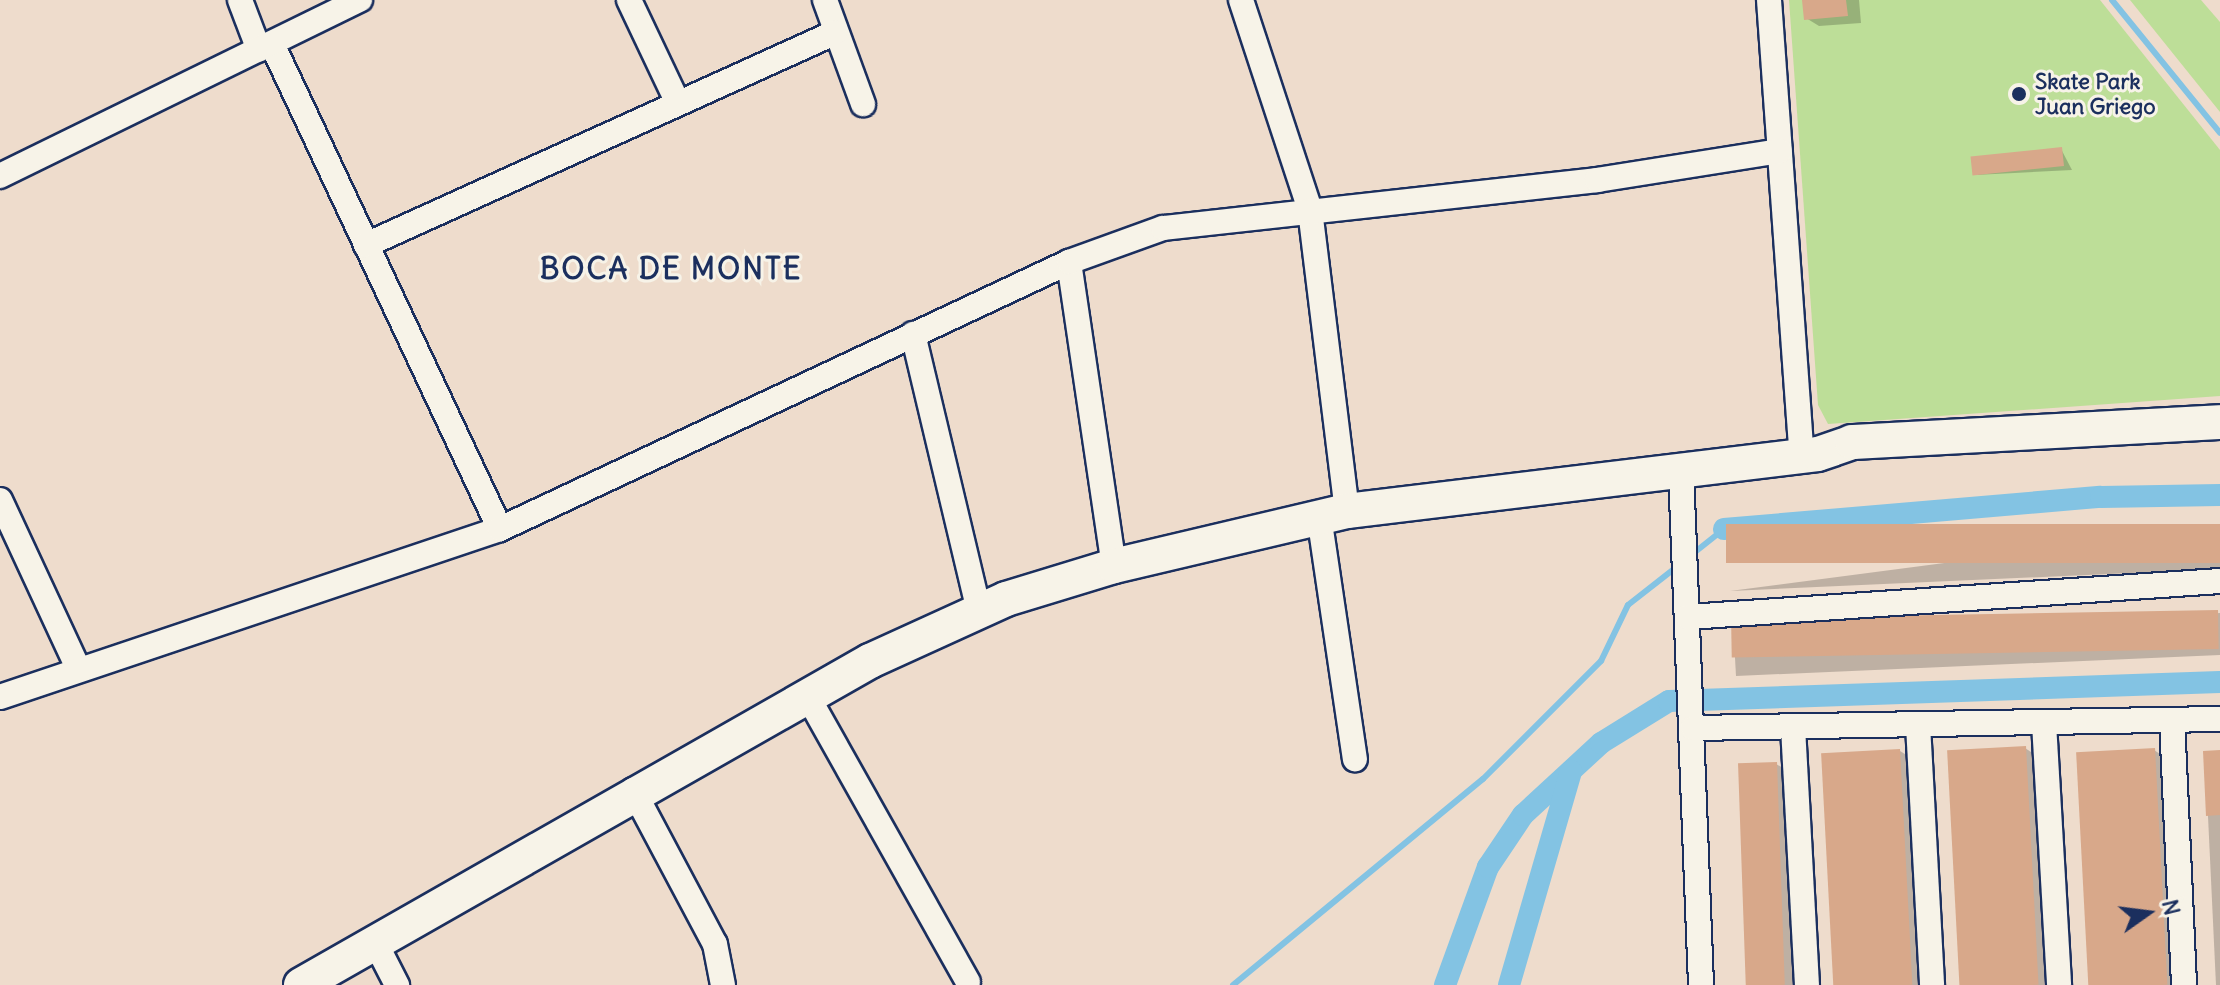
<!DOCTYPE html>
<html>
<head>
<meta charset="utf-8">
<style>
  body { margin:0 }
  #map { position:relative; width:2220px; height:985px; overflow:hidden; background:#eedccc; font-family:Delius,sans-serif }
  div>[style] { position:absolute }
  .green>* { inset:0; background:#bdde98 }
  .shadow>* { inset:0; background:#0003 }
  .stream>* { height:6px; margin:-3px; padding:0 3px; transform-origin:3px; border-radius:3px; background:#83c3e3 }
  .canal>* { height:22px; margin:-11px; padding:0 11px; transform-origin:11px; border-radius:11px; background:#83c3e3 }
  .building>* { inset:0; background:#d8a88a; transform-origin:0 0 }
  .roads { filter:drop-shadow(2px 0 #1b2f5e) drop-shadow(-2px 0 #1b2f5e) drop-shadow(0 2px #1b2f5e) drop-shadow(0 -2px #1b2f5e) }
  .street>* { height:24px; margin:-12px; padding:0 12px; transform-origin:12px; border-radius:12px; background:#f7f3e8 }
  .secondary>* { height:34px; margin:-17px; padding:0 17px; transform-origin:17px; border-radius:17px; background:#f7f3e8 }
  .dots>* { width:22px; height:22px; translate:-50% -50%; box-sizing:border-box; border:4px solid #f7f3e8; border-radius:50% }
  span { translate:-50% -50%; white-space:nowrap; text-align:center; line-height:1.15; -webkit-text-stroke:6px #f7f3e8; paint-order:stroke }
  .poi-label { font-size:22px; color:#1b2f5e; font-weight:700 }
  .left { translate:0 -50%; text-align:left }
  .district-label { font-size:30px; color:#1b2f5e; font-weight:700; letter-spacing:2px }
  .north { position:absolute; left:2108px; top:873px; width:80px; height:80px; -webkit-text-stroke:6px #f7f3e8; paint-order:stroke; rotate:76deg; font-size:22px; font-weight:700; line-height:32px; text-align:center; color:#1b2f5e }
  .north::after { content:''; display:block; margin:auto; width:28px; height:36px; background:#1b2f5e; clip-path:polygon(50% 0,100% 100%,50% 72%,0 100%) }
</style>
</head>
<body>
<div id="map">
  <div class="green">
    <div style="clip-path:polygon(1789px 0,2100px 0,2220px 150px,2220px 396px,1828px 424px,1818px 405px)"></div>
    <div style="clip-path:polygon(2130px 0,2201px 0,2220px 22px,2220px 112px)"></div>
  </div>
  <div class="shadow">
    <div style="clip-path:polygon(1804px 0,1859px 0,1861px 23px,1819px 26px,1806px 18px)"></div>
    <div style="clip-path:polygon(2061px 149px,2072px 170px,1975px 175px)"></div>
    <div style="clip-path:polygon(2220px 527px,2220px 569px,1730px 591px)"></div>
    <div style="clip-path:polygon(2220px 613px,2220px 655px,1736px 676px,1734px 640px)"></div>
    <div style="clip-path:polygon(2025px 748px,2034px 754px,2045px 985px,1960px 985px)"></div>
    <div style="clip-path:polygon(2154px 750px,2163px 756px,2174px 985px,2089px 985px)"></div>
    <div style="clip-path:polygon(1900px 751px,1908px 756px,1919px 985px,1834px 985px)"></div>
    <div style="clip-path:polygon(2220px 752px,2220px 985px,2216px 985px,2205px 753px)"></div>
    <div style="clip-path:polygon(1776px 764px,1785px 769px,1795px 985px,1750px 985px)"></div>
  </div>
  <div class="stream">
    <div style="left:2112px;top:0;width:171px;rotate:50.9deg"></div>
    <div style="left:1690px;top:556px;width:43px;rotate:-38.5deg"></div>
    <div style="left:1233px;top:985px;width:324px;rotate:-39.5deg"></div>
    <div style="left:1483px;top:779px;width:167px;rotate:-45deg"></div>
    <div style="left:1601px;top:661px;width:62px;rotate:-64.3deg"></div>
    <div style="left:1628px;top:605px;width:63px;rotate:-38deg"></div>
  </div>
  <div class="canal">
    <div style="left:1724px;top:529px;width:378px;rotate:-4.9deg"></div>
    <div style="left:2101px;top:497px;width:119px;rotate:-1deg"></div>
    <div style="left:1445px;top:985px;width:126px;rotate:-70deg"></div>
    <div style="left:1488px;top:867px;width:63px;rotate:-56.1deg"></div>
    <div style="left:1523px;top:815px;width:106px;rotate:-42.7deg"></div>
    <div style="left:1601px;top:743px;width:80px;rotate:-31.7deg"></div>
    <div style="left:1669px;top:701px;width:551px;rotate:-1.97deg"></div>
    <div style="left:1509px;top:985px;width:223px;rotate:-73.8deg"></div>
  </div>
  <div class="building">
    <div style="clip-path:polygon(1802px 0,1846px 0,1848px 16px,1804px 20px)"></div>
    <div style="left:2062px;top:147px;width:19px;height:92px;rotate:84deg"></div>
    <div style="left:2220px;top:524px;width:39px;height:494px;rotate:90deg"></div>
    <div style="left:2218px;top:610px;width:39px;height:487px;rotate:89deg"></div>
    <div style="left:2026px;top:746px;width:239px;height:79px;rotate:87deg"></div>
    <div style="left:2155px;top:748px;width:237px;height:79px;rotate:87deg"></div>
    <div style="left:1900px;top:749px;width:236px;height:79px;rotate:87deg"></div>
    <div style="clip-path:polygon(2220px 750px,2220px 815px,2206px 816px,2203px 751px)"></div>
    <div style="left:1777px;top:762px;width:223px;height:39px;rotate:88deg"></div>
  </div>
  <div class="roads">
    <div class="street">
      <div style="left:240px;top:0;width:53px;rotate:69.2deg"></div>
      <div style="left:629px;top:0;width:114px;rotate:64.6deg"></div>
      <div style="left:825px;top:0;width:111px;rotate:69.9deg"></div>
      <div style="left:1241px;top:0;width:221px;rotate:71.8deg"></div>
      <div style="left:1310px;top:210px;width:303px;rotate:83deg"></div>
      <div style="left:1769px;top:0;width:457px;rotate:85.9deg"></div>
      <div style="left:272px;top:44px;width:536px;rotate:64.82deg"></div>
      <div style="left:0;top:176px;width:401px;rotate:-26.1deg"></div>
      <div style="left:366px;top:245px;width:514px;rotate:-24.37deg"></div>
      <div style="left:1069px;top:262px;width:307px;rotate:81.6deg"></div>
      <div style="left:913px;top:334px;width:284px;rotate:76.6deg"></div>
      <div style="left:1681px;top:471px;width:514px;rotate:87.77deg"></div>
      <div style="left:0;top:500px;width:187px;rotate:65.1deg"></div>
      <div style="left:1319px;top:516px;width:246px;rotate:81.6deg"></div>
      <div style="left:1688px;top:617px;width:533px;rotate:-3.87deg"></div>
      <div style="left:807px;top:695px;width:329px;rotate:60.7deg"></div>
      <div style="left:0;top:697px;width:527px;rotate:-18.57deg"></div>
      <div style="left:500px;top:529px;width:629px;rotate:-25.14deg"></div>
      <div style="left:1069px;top:262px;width:100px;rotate:-19.9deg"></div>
      <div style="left:1163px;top:228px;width:437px;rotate:-6.3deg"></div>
      <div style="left:1597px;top:180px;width:185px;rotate:-9deg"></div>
      <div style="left:2172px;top:720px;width:265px;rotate:87.4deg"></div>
      <div style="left:2044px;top:723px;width:262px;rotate:86.7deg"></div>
      <div style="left:1918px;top:725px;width:260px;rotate:86.9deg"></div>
      <div style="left:1793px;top:727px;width:258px;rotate:86.9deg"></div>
      <div style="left:1693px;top:728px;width:527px;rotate:-0.98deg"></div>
      <div style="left:633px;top:790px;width:174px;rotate:62deg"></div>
      <div style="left:715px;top:944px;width:42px;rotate:79deg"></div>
      <div style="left:374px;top:940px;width:51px;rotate:62.9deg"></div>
    </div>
    <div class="secondary">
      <div style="left:301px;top:985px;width:655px;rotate:-29.66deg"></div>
      <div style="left:870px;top:661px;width:149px;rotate:-24.5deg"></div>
      <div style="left:1006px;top:599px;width:113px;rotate:-17deg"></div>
      <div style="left:1114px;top:566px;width:239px;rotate:-13.3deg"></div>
      <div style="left:1347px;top:511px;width:474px;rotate:-6.9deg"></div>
      <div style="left:1818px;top:454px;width:36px;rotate:-19deg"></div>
      <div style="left:1852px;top:442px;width:369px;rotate:-3.1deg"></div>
    </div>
  </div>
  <div class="dots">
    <div style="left:2019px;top:94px;background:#1b2f5e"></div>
  </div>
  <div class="poi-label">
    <span class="left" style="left:2035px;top:94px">Skate Park<br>Juan Griego</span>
  </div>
  <div class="district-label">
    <span style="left:671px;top:268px">BOCA DE MONTE</span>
  </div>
  <div class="north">N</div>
</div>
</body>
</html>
